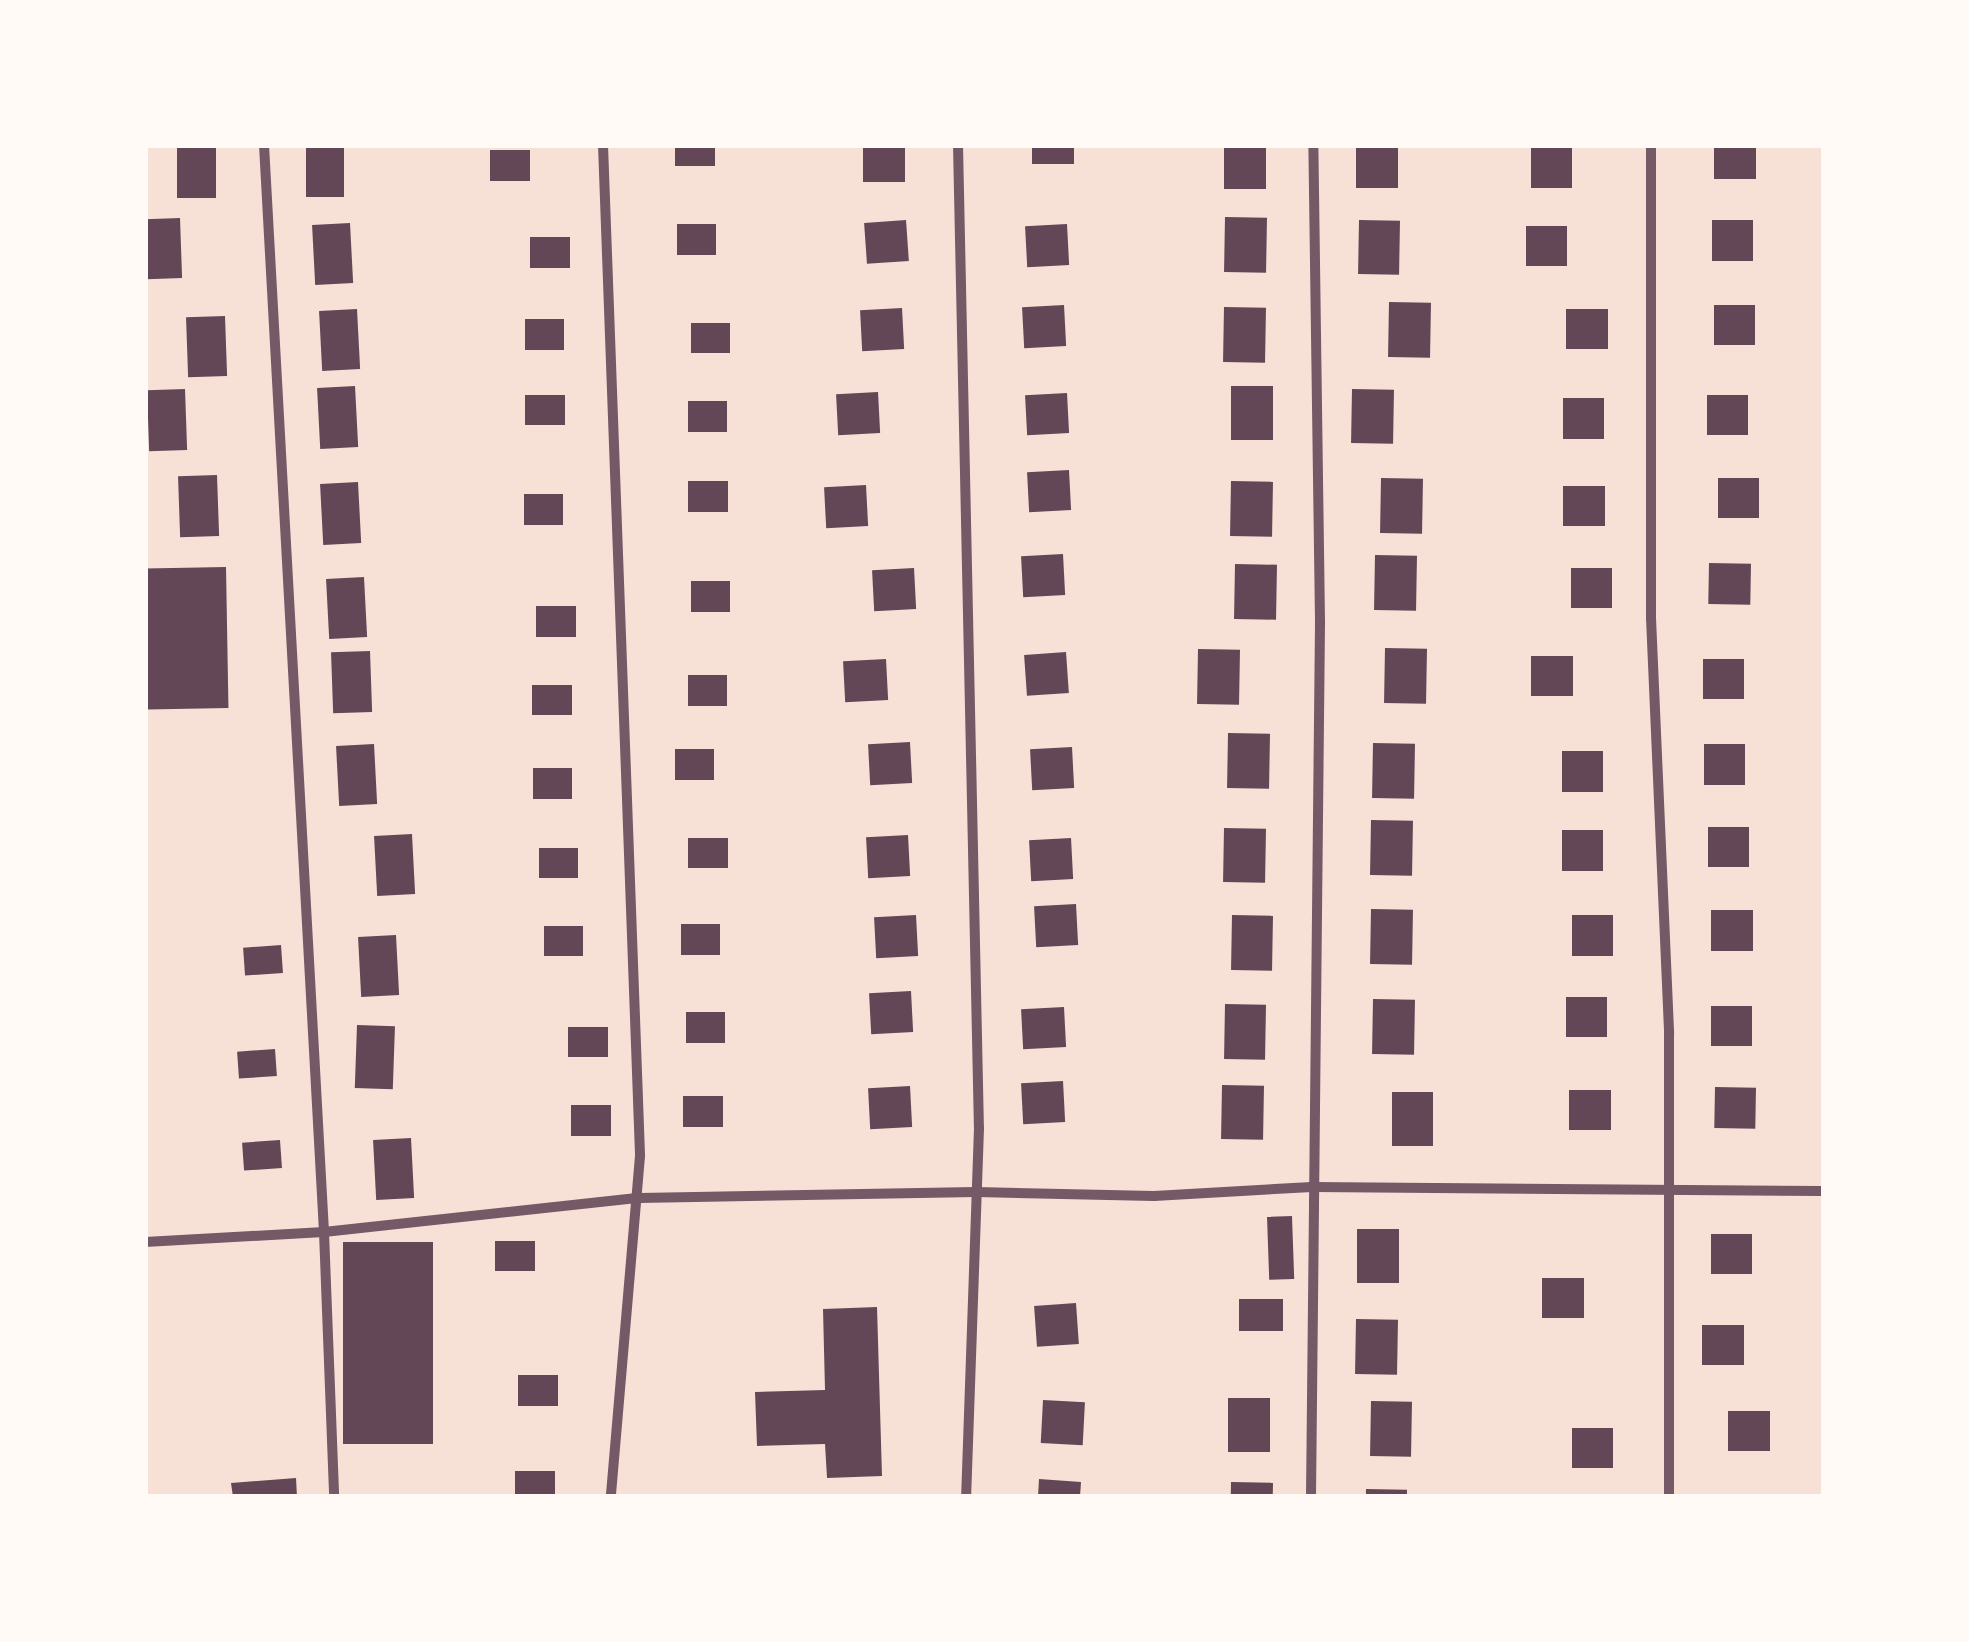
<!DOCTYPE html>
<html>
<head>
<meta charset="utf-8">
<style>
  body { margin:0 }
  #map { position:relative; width:1969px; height:1642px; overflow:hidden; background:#f7e1d7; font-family:"Exo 2",sans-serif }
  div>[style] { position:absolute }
  .building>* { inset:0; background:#644757; transform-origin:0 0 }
  .minor>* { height:10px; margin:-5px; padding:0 5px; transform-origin:5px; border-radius:5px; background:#755966 }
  span { translate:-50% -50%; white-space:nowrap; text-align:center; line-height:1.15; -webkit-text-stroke:9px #fffaf5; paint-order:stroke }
  .frame { position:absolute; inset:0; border:148px solid #fffaf5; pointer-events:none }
</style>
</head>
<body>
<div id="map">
  <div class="building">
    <div style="left:177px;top:145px;width:39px;height:53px"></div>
    <div style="left:306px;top:145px;width:38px;height:52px"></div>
    <div style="left:675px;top:145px;width:40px;height:21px"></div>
    <div style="left:863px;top:145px;width:42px;height:37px"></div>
    <div style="left:1032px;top:145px;width:42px;height:19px"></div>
    <div style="left:1224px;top:145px;width:42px;height:44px"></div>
    <div style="left:1356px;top:145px;width:42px;height:43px"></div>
    <div style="left:1714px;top:145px;width:42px;height:34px"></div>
    <div style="left:1531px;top:147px;width:41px;height:41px"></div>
    <div style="left:530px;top:150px;width:31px;height:40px;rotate:90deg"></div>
    <div style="left:1225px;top:217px;width:42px;height:55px;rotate:1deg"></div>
    <div style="left:180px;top:218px;width:60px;height:35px;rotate:88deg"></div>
    <div style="left:906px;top:220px;width:41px;height:42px;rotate:86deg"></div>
    <div style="left:1359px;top:220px;width:41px;height:54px;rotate:1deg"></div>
    <div style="left:1712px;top:220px;width:41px;height:41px"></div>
    <div style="left:350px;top:223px;width:60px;height:38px;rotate:87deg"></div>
    <div style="left:716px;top:224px;width:31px;height:39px;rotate:90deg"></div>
    <div style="left:1067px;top:224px;width:41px;height:42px;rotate:87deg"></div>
    <div style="left:1526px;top:226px;width:41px;height:40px"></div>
    <div style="left:570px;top:237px;width:31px;height:40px;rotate:90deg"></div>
    <div style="left:1389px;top:302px;width:42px;height:55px;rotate:1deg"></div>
    <div style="left:1064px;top:305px;width:41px;height:42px;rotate:87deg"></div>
    <div style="left:1714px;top:305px;width:41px;height:40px"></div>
    <div style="left:1224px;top:307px;width:42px;height:55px;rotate:1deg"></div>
    <div style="left:902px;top:308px;width:41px;height:42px;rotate:87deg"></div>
    <div style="left:357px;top:309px;width:60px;height:38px;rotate:87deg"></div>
    <div style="left:1566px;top:309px;width:42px;height:40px"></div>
    <div style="left:225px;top:316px;width:60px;height:39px;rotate:88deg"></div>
    <div style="left:564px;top:319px;width:31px;height:39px;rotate:90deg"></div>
    <div style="left:691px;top:323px;width:39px;height:30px"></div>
    <div style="left:355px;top:386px;width:61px;height:38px;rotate:87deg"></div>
    <div style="left:1231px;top:386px;width:42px;height:54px"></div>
    <div style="left:185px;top:389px;width:61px;height:38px;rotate:88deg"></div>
    <div style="left:1352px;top:389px;width:42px;height:54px;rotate:1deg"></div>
    <div style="left:878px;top:392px;width:41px;height:42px;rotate:87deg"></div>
    <div style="left:1067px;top:393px;width:40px;height:42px;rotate:87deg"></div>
    <div style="left:565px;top:395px;width:30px;height:40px;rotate:90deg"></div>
    <div style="left:1707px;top:395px;width:41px;height:40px"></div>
    <div style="left:1563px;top:398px;width:41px;height:41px"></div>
    <div style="left:727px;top:401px;width:31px;height:39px;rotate:90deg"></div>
    <div style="left:1069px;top:470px;width:40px;height:42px;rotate:87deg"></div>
    <div style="left:217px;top:475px;width:61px;height:39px;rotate:88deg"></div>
    <div style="left:1381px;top:478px;width:42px;height:55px;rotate:1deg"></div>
    <div style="left:1718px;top:478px;width:41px;height:40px"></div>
    <div style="left:728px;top:481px;width:31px;height:40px;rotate:90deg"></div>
    <div style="left:1231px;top:481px;width:42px;height:55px;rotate:1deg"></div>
    <div style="left:358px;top:482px;width:61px;height:38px;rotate:87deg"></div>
    <div style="left:866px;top:485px;width:41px;height:42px;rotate:87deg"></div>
    <div style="left:1563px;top:486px;width:42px;height:40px"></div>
    <div style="left:563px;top:494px;width:31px;height:39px;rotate:90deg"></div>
    <div style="left:1063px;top:554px;width:41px;height:42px;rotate:87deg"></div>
    <div style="left:1375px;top:555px;width:42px;height:55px;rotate:1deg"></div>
    <div style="left:1709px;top:563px;width:42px;height:41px;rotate:1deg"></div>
    <div style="left:1235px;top:564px;width:42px;height:55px;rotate:1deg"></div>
    <div style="left:226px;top:567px;width:141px;height:81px;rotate:89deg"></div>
    <div style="left:914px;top:568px;width:41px;height:42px;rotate:87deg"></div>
    <div style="left:1571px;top:568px;width:41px;height:40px"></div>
    <div style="left:364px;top:577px;width:60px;height:38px;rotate:87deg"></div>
    <div style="left:730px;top:581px;width:31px;height:39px;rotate:90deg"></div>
    <div style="left:576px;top:606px;width:31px;height:40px;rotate:90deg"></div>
    <div style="left:1385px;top:648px;width:42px;height:55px;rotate:1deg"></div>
    <div style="left:1198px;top:649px;width:42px;height:55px;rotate:1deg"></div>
    <div style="left:370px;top:651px;width:61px;height:39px;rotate:88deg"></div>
    <div style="left:1066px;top:652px;width:41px;height:42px;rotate:86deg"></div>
    <div style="left:1531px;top:656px;width:42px;height:40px"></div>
    <div style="left:886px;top:659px;width:41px;height:43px;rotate:87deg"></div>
    <div style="left:1703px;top:659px;width:41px;height:40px"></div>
    <div style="left:727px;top:675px;width:31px;height:39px;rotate:90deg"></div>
    <div style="left:532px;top:685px;width:40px;height:30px"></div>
    <div style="left:1228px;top:733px;width:42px;height:55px;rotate:1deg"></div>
    <div style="left:910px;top:742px;width:41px;height:42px;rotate:87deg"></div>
    <div style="left:1373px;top:743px;width:42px;height:55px;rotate:1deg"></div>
    <div style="left:374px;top:744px;width:60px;height:38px;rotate:87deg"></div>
    <div style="left:1704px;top:744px;width:41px;height:41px"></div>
    <div style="left:1072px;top:747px;width:41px;height:42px;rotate:87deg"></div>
    <div style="left:714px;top:749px;width:31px;height:39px;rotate:90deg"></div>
    <div style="left:1562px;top:751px;width:41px;height:41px"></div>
    <div style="left:572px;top:768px;width:31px;height:39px;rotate:90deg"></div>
    <div style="left:1371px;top:820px;width:42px;height:55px;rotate:1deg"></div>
    <div style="left:1708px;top:827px;width:41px;height:40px"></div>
    <div style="left:1224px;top:828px;width:42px;height:54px;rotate:1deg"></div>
    <div style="left:1562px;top:830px;width:41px;height:41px"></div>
    <div style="left:412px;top:834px;width:60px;height:38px;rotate:87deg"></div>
    <div style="left:908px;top:835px;width:41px;height:42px;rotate:87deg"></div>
    <div style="left:728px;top:838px;width:30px;height:40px;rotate:90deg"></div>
    <div style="left:1071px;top:838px;width:41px;height:42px;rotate:87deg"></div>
    <div style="left:539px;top:848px;width:39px;height:30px"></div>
    <div style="left:1076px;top:904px;width:41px;height:42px;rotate:87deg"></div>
    <div style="left:1371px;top:909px;width:42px;height:55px;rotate:1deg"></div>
    <div style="left:1711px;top:910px;width:42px;height:41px"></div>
    <div style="left:916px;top:915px;width:41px;height:42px;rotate:87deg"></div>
    <div style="left:1232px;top:915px;width:41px;height:55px;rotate:1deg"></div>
    <div style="left:1572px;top:915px;width:41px;height:41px"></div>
    <div style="left:720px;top:924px;width:31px;height:39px;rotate:90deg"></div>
    <div style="left:544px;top:926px;width:39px;height:30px"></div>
    <div style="left:396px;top:935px;width:60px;height:38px;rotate:87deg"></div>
    <div style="left:281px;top:945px;width:28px;height:38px;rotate:86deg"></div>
    <div style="left:911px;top:991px;width:41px;height:42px;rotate:87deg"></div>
    <div style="left:1566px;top:997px;width:41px;height:40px"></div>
    <div style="left:1373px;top:999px;width:42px;height:55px;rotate:1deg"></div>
    <div style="left:1225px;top:1004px;width:41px;height:55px;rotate:1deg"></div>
    <div style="left:1711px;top:1006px;width:41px;height:40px"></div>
    <div style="left:1064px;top:1007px;width:40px;height:43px;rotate:87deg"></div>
    <div style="left:725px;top:1012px;width:31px;height:39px;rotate:90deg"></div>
    <div style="left:357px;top:1025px;width:38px;height:63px;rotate:2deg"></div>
    <div style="left:568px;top:1027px;width:40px;height:30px"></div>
    <div style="left:275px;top:1049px;width:27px;height:38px;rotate:86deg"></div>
    <div style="left:1063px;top:1081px;width:41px;height:42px;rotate:87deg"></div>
    <div style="left:1222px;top:1085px;width:42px;height:54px;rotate:1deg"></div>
    <div style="left:910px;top:1086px;width:41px;height:42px;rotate:87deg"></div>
    <div style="left:1715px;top:1087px;width:41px;height:41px;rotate:1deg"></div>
    <div style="left:1569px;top:1090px;width:42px;height:40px"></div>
    <div style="left:1392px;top:1092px;width:41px;height:54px"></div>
    <div style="left:723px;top:1096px;width:31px;height:40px;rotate:90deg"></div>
    <div style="left:611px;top:1105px;width:31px;height:40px;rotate:90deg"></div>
    <div style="left:411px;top:1138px;width:60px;height:38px;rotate:87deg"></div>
    <div style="left:280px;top:1140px;width:28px;height:38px;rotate:86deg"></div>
    <div style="left:1292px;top:1216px;width:63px;height:25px;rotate:88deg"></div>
    <div style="left:1357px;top:1229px;width:42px;height:54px"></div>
    <div style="left:1711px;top:1234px;width:41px;height:40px"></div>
    <div style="left:495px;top:1241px;width:40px;height:30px"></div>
    <div style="left:343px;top:1242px;width:90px;height:202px"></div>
    <div style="left:1542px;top:1278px;width:42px;height:40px"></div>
    <div style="left:1239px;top:1299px;width:44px;height:32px"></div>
    <div style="left:1076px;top:1303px;width:41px;height:42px;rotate:86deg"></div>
    <div style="clip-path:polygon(877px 1307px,882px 1476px,827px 1478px,825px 1444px,757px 1446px,755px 1392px,825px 1390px,823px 1309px)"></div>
    <div style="left:1356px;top:1319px;width:42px;height:55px;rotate:1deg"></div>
    <div style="left:1702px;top:1325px;width:42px;height:40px"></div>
    <div style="left:558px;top:1375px;width:31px;height:40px;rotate:90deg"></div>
    <div style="left:1228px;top:1398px;width:42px;height:54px"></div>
    <div style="left:1043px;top:1400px;width:42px;height:43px;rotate:3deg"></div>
    <div style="left:1371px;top:1401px;width:41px;height:55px;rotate:1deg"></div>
    <div style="left:1728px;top:1411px;width:42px;height:40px"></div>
    <div style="left:1572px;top:1428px;width:41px;height:40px"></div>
    <div style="left:515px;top:1471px;width:40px;height:26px"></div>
    <div style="clip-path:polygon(296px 1478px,297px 1497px,233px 1497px,231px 1483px)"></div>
    <div style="clip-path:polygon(1039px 1479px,1081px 1482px,1080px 1497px,1038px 1497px)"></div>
    <div style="left:1231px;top:1482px;width:42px;height:15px;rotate:1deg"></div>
    <div style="left:1366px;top:1489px;width:41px;height:8px;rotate:1deg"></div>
  </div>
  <div class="minor">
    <div style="left:264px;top:145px;width:1089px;rotate:86.84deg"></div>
    <div style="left:324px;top:1232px;width:265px;rotate:87.8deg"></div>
    <div style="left:603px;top:145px;width:1012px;rotate:87.9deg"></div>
    <div style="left:640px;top:1156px;width:342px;rotate:94.9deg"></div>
    <div style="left:958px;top:145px;width:983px;rotate:88.78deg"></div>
    <div style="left:979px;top:1128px;width:369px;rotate:92deg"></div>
    <div style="left:1651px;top:145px;width:473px;rotate:90deg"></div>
    <div style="left:1651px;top:618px;width:416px;rotate:87.5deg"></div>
    <div style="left:1669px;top:1034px;width:463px;rotate:90deg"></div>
    <div style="left:145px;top:1242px;width:179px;rotate:-3.2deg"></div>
    <div style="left:324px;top:1232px;width:317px;rotate:-6.2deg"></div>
    <div style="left:639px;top:1198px;width:337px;rotate:-1deg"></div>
    <div style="left:976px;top:1192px;width:178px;rotate:1.3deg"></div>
    <div style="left:1154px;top:1196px;width:158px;rotate:-3.3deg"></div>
    <div style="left:1312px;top:1187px;width:512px;rotate:0.45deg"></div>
    <div style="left:1311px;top:1497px;width:876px;rotate:-89.41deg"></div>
    <div style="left:1320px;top:621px;width:476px;rotate:-90.8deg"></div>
  </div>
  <div class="frame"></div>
</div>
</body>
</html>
